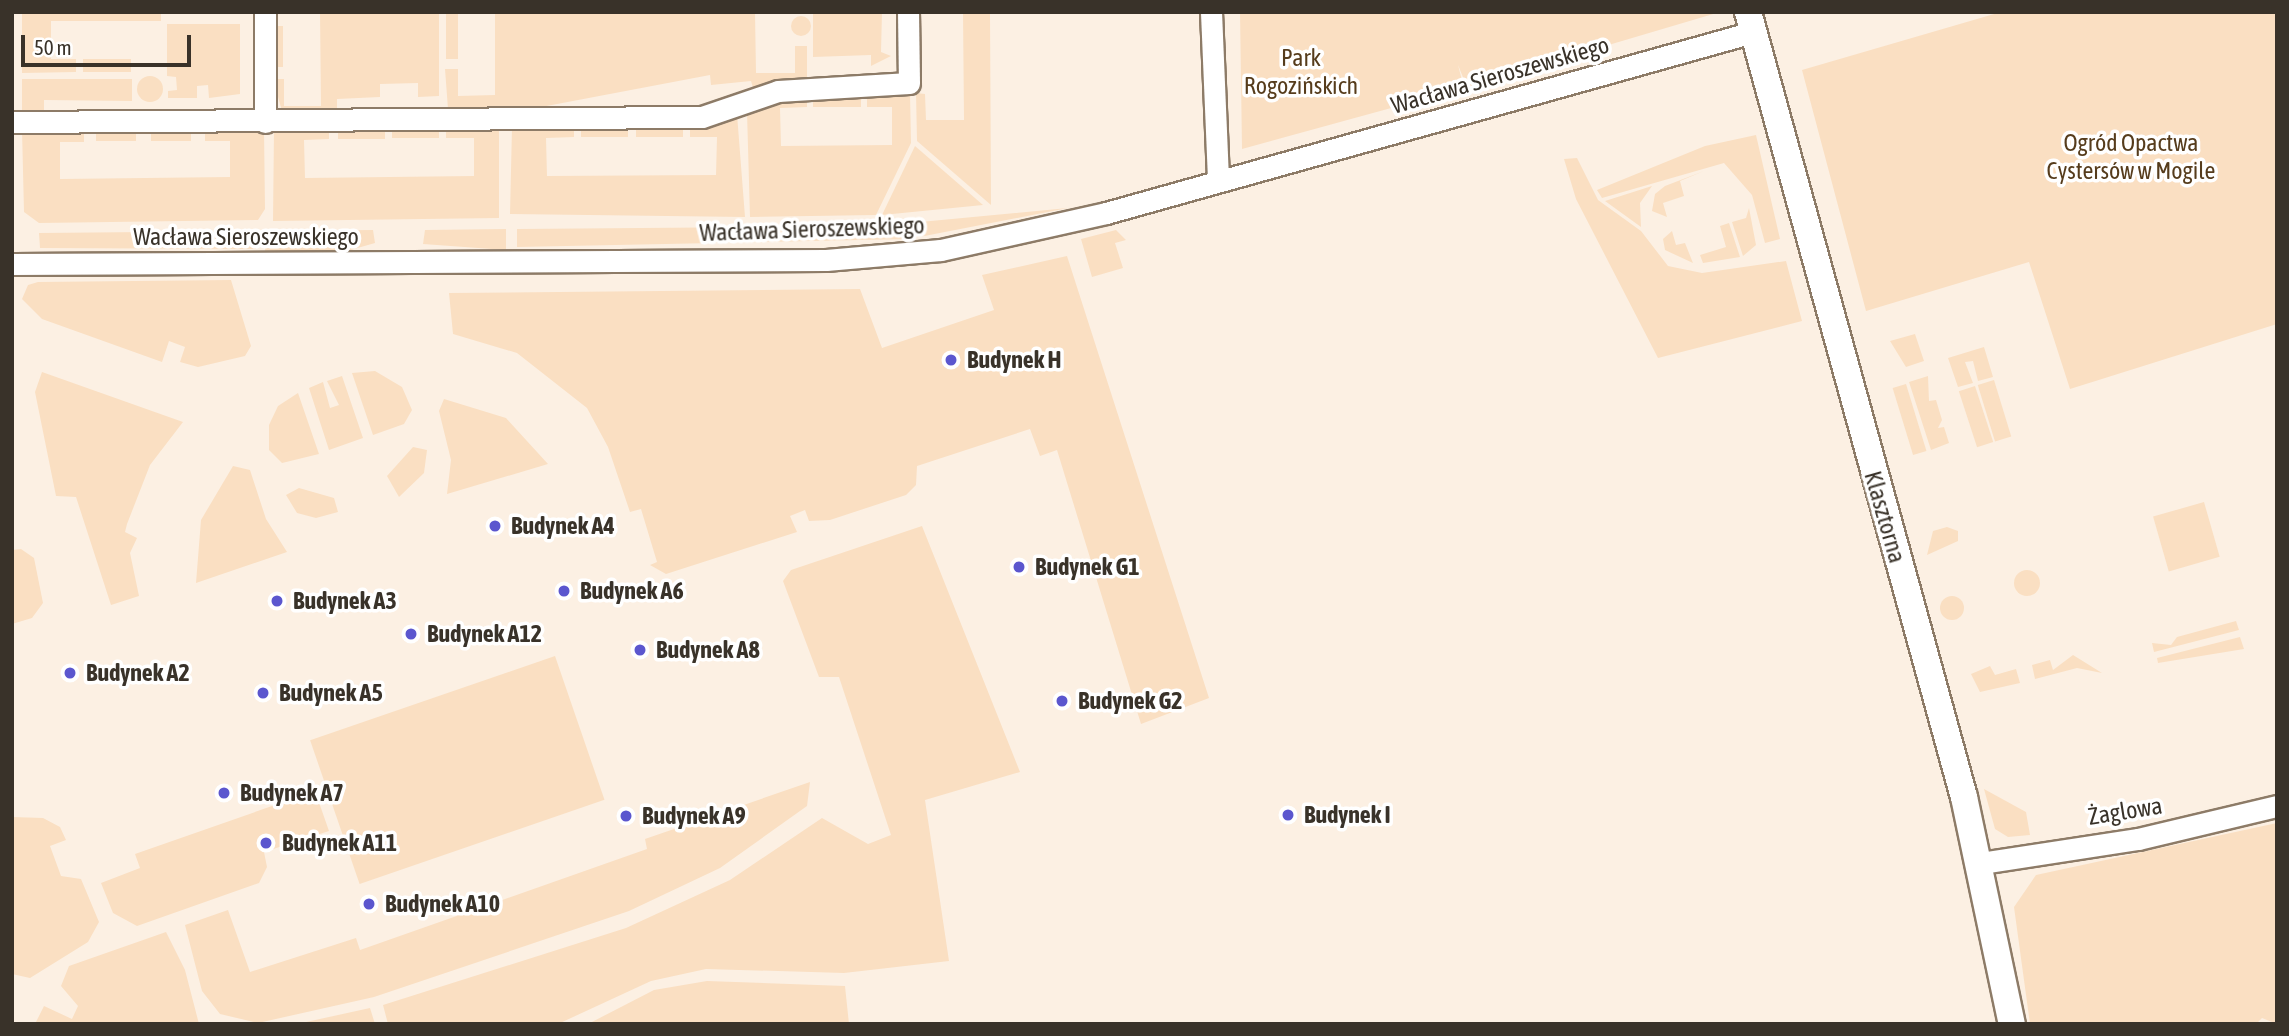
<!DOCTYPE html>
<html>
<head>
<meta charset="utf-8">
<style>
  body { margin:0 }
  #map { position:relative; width:2289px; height:1036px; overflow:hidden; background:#fcf0e3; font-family:"Asap Condensed",sans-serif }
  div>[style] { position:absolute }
  .green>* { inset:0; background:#fadfc2; transform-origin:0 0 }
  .round { border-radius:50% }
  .roads { filter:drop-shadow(2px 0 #8d7b67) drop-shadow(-2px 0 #8d7b67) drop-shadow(0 2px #8d7b67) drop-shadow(0 -2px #8d7b67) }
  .minor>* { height:21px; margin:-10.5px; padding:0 10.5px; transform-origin:10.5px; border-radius:10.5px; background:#fff }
  .tertiary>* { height:26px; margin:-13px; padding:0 13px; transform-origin:13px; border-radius:13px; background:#fff }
  .dots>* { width:19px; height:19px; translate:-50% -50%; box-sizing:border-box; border:4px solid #fff; border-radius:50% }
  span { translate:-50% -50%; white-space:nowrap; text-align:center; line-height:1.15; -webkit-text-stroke:7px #fff; paint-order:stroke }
  .park-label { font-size:24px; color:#563c1c }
  .street-label { font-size:24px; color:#393229 }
  .poi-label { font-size:24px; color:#393229; font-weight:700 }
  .left { translate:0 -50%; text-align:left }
  .frame { position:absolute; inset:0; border:14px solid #393229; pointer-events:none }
  .scale { position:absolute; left:21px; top:35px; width:170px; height:32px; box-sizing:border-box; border:4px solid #393229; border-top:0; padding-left:9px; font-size:21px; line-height:24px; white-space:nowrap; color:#393229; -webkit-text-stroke:5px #fff; paint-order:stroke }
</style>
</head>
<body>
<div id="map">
  <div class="green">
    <div style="clip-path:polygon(22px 12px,161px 12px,161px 21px,51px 21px,51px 59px,76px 59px,76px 72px,22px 73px)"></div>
    <div style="clip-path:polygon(320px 12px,439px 12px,439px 96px,418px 97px,418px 83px,380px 84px,380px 97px,337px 99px,337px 113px,282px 111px,273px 79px,284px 79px,284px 106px,321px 106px)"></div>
    <div style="clip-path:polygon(495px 12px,755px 12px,756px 73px,795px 73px,795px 46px,807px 46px,807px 83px,755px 94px,751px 81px,711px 85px,710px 75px,536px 108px,448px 109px,445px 69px,458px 69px,458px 96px,495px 95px)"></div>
    <div style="clip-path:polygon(813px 12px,882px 12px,881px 52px,891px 56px,871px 66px,871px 55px,813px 57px)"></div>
    <div style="clip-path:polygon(963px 12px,990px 12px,991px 205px,917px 141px,916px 93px,925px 94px,926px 120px,964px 120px)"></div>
    <div style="clip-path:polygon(1240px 12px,1720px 12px,1467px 87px,1458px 65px,1464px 88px,1242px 149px)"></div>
    <div style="clip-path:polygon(2001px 12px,2277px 12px,2277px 324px,2070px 389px,2029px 262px,1866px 311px,1802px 70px)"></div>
    <div style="left:446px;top:14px;width:12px;height:45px"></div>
    <div class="round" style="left:791px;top:16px;width:20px;height:20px"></div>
    <div style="clip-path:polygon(167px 24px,240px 24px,240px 94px,209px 98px,208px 85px,197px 86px,197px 98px,168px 98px,168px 91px,177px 90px,176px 77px,167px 76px)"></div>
    <div style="left:273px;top:26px;width:10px;height:41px"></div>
    <div style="left:83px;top:59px;width:48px;height:13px"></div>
    <div class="round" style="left:137px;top:76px;width:26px;height:26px"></div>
    <div style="clip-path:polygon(22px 79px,132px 79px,132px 101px,44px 100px,44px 114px,22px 114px)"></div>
    <div style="clip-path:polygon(910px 94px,911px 143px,876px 215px,750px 217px,747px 112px,807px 95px,807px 107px,780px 108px,781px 146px,892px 145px,892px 107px,867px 107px,867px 95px)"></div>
    <div style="left:813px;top:95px;width:48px;height:12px"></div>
    <div style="clip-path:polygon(737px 114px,745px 217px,510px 214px,512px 127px,574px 128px,574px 137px,546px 138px,547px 176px,716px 175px,717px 137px,690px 137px,690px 126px)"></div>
    <div style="left:683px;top:126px;width:11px;height:47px;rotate:90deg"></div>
    <div style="clip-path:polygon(499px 127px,499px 218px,273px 221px,274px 129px,329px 129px,329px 139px,304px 140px,305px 178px,474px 176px,474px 138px,446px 138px,446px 128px)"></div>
    <div style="left:628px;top:127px;width:10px;height:47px;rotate:90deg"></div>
    <div style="left:385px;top:128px;width:11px;height:47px;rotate:90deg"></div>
    <div style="left:439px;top:128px;width:10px;height:47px;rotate:90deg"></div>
    <div style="left:191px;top:129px;width:12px;height:40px;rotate:90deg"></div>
    <div style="clip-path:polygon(205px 129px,264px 129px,265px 209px,258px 220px,39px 223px,24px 212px,22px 130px,84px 130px,84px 142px,60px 142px,60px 179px,230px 177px,230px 141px,205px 141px)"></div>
    <div style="left:136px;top:130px;width:11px;height:40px;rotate:90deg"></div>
    <div style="clip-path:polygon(1756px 135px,1780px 239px,1765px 243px,1752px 195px,1724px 163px,1602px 198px,1597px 190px,1705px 146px)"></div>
    <div style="clip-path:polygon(915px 146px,983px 205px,882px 215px)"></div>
    <div style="clip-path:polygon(1577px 158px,1598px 200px,1641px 231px,1668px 266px,1702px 273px,1786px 261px,1802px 321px,1658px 358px,1576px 199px,1564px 159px)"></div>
    <div style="clip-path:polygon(1704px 171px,1680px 181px,1684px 196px,1663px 203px,1667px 217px,1652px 211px,1655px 194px,1665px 186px)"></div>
    <div style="clip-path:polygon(1652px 186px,1640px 203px,1641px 227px,1605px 201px)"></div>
    <div style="clip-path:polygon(1068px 208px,909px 239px,517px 247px,517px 229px,878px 226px)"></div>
    <div style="clip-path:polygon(1749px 208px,1756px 245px,1743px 256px,1732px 222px,1746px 218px)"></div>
    <div style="clip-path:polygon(1729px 223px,1740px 257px,1703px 263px,1700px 255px,1726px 247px,1720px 226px)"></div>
    <div style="clip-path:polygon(506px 229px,506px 250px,423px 244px,425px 230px)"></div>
    <div style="clip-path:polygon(373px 230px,375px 243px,347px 251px,265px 252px,266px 231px)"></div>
    <div style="clip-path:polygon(1116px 230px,1126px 240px,1115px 243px,1123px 268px,1092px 277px,1081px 239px)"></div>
    <div style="clip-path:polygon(255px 231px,256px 249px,40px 248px,39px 233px)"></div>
    <div style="clip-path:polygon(1672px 231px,1676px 245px,1685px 243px,1693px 263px,1665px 250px,1663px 239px)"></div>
    <div style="clip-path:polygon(1067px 256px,1209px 698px,1141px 724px,1057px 450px,1040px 456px,1030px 429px,917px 466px,916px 485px,906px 495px,830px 520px,809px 521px,805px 510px,790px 516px,797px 532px,666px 574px,650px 565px,657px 562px,641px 509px,630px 512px,608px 447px,587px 408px,517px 353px,453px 334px,449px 293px,860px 289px,882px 348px,994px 310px,982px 275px)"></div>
    <div style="clip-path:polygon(231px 280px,251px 346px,245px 356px,198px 367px,180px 362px,185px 347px,169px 341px,162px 362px,42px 319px,22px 299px,28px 285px,38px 282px)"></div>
    <div style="clip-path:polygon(1915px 334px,1924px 361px,1906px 367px,1890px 341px)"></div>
    <div style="clip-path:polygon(1984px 347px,1993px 377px,1978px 381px,1973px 361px,1965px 362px,1973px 383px,1958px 387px,1948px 358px)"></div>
    <div style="clip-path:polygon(375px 371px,402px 387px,412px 410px,404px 424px,373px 435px,352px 373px)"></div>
    <div style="clip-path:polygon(42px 372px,183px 422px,150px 465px,127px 524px,125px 532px,137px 538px,130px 553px,139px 596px,111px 605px,76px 497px,56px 496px,35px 392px)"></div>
    <div style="clip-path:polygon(342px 376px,363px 438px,329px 450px,309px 388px,323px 382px,330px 408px,339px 405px,327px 381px)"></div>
    <div style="clip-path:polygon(1928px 376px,1929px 401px,1936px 400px,1942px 420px,1938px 428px,1944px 427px,1949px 443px,1931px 450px,1909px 382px)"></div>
    <div style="left:1994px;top:380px;width:59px;height:17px;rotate:73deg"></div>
    <div style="left:1906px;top:384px;width:70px;height:14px;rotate:73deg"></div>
    <div style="left:1975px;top:386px;width:59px;height:17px;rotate:72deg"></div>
    <div style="clip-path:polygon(298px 393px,319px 454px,282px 463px,269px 450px,269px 425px,278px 406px)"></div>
    <div style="clip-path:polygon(444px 399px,506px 418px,548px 464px,447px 494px,451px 460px,439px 411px)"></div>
    <div style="clip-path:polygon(413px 447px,427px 450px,424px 473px,399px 497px,387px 476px)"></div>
    <div style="clip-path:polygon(233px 466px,250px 470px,266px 519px,287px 552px,196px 583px,201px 520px)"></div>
    <div style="clip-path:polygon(299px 488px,334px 498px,338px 512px,316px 518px,297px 513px,286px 495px)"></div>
    <div style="left:2204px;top:502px;width:57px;height:53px;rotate:74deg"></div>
    <div style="clip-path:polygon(922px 526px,1020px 772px,925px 800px,949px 961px,844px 973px,706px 969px,651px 981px,558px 1024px,388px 1024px,383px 1005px,626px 928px,730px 880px,822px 818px,868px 844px,891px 835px,839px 677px,819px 677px,783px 581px,791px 570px)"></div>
    <div style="clip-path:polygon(1947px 527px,1958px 531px,1958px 541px,1927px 555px,1933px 531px)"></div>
    <div style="clip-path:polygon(21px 549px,34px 558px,43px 603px,32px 618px,12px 624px,12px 550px)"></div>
    <div class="round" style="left:2014px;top:570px;width:26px;height:26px"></div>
    <div class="round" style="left:1940px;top:596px;width:24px;height:24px"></div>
    <div style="clip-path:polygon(2236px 621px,2239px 630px,2154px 652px,2152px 643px,2171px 645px,2177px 637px)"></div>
    <div style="clip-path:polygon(2240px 637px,2244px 649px,2158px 663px,2157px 658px)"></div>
    <div style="clip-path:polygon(2073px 655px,2102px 673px,2077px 668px,2035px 679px,2032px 665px,2050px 660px,2053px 670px)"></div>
    <div style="left:555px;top:656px;width:152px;height:259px;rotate:71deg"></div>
    <div style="clip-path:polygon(1990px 666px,1995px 675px,2016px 669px,2020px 683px,1980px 692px,1971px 674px)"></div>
    <div style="clip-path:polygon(810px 782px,807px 806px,720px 868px,629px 911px,374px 997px,258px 1023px,220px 1014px,202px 991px,185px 925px,228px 910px,250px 972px,356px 938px,360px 950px,647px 849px,645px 839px)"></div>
    <div style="clip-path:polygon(1984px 789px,2026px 812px,2030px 835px,2008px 837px,1995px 829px)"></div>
    <div style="clip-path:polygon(315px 791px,329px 831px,264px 852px,267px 867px,259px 883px,137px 926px,113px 913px,101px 883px,140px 868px,135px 854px)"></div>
    <div style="clip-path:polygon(12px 817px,43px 818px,60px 827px,66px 840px,50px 846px,61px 876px,81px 879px,99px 922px,88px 942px,30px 978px,12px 974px)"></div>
    <div style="clip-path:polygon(2277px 823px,2277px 1024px,2262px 1018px,2256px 1024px,2030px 1024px,2014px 907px,2036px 875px)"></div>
    <div style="clip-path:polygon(166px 932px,185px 970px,199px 1024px,35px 1024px,44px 1006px,72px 1019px,78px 1006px,61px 986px,69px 966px)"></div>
    <div style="clip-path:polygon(707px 981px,845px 986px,849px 1024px,588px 1024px,654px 990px)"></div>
    <div style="clip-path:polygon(370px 1008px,375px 1024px,297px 1024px)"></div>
  </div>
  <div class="roads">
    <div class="minor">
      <div style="left:1211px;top:12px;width:169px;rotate:87.6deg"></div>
      <div style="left:12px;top:122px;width:690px;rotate:-0.42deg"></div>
      <div style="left:702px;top:117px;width:80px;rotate:-18.9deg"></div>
      <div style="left:778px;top:91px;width:131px;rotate:-3.5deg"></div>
      <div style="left:909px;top:83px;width:71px;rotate:-90.8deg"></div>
      <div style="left:265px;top:122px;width:110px;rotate:-90deg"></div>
      <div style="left:12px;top:264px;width:814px;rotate:-0.28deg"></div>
      <div style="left:826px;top:260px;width:115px;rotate:-5deg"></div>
      <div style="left:941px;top:250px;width:169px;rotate:-12.6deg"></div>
      <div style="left:1106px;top:213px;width:672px;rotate:-15.63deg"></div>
      <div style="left:1981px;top:863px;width:159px;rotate:-8.7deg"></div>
      <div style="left:2138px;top:839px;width:143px;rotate:-13.4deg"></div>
    </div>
    <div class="tertiary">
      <div style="left:1748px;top:12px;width:814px;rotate:74.62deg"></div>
      <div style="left:1964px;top:797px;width:232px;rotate:78.1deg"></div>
    </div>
  </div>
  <div class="dots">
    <div style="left:951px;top:360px;background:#5b56ce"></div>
    <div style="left:495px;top:526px;background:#5b56ce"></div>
    <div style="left:1019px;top:567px;background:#5b56ce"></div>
    <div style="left:564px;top:591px;background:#5b56ce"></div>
    <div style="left:277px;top:601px;background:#5b56ce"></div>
    <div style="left:411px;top:634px;background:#5b56ce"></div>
    <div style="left:640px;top:650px;background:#5b56ce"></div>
    <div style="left:70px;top:673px;background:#5b56ce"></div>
    <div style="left:263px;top:693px;background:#5b56ce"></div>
    <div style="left:1062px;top:701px;background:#5b56ce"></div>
    <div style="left:224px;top:793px;background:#5b56ce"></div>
    <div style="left:1288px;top:815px;background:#5b56ce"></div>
    <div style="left:626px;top:816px;background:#5b56ce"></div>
    <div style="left:266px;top:843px;background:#5b56ce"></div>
    <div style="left:369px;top:904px;background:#5b56ce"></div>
  </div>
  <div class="park-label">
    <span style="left:1301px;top:72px">Park<br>Rogozińskich</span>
    <span style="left:2131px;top:157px">Ogród Opactwa<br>Cystersów w Mogile</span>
  </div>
  <div class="street-label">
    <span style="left:1500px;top:75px;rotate:-16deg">Wacława Sieroszewskiego</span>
    <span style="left:812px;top:229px;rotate:-2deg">Wacława Sieroszewskiego</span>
    <span style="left:246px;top:237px">Wacława Sieroszewskiego</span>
    <span style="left:1885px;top:517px;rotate:74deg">Klasztorna</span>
    <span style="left:2125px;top:811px;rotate:-9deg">Żaglowa</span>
  </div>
  <div class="poi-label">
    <span class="left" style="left:967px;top:360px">Budynek H</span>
    <span class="left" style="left:511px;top:526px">Budynek A4</span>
    <span class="left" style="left:1035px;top:567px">Budynek G1</span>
    <span class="left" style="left:580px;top:591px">Budynek A6</span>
    <span class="left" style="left:293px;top:601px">Budynek A3</span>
    <span class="left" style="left:427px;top:634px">Budynek A12</span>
    <span class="left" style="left:656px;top:650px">Budynek A8</span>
    <span class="left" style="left:86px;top:673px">Budynek A2</span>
    <span class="left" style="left:279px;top:693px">Budynek A5</span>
    <span class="left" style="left:1078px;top:701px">Budynek G2</span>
    <span class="left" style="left:240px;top:793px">Budynek A7</span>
    <span class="left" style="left:1304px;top:815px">Budynek I</span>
    <span class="left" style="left:642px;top:816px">Budynek A9</span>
    <span class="left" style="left:282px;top:843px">Budynek A11</span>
    <span class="left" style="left:385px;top:904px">Budynek A10</span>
  </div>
  <div class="frame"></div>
  <div class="scale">50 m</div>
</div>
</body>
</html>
